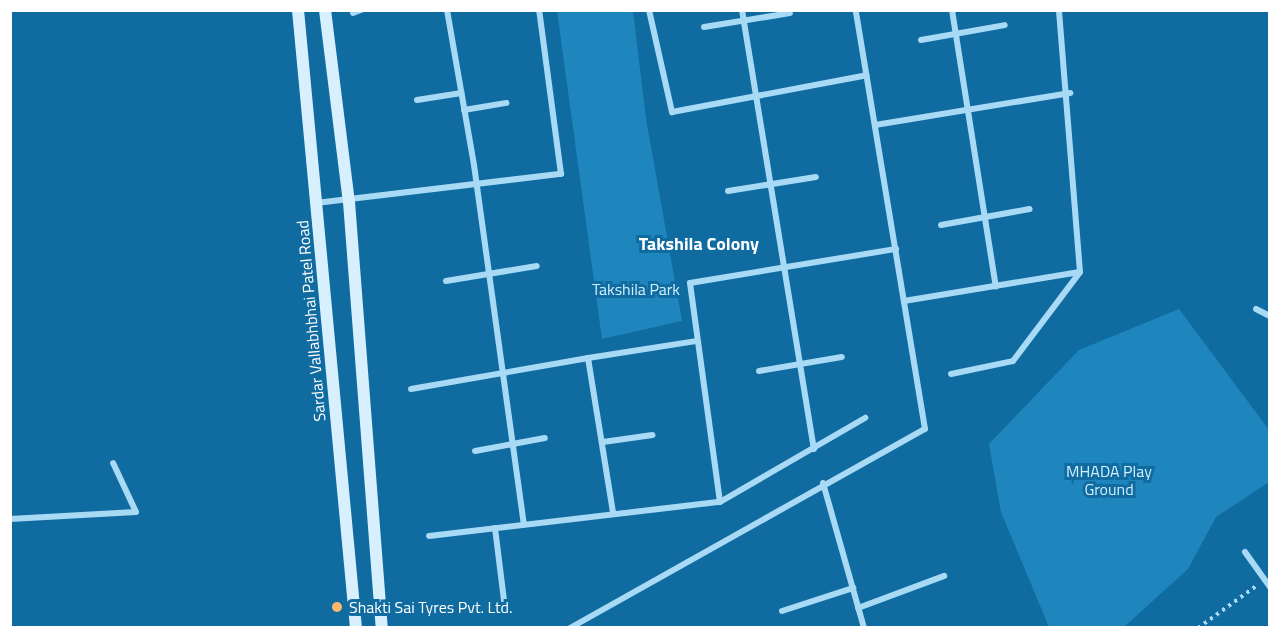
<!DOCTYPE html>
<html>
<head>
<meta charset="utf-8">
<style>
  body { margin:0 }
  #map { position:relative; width:1280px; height:638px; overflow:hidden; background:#106ca0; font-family:"Titillium Web",sans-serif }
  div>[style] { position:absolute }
  .green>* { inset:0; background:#1f86bd }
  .path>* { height:4px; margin-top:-2px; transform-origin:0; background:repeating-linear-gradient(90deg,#a8daf5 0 3px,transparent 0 7.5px) }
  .minor>* { height:6px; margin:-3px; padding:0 3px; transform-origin:3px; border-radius:3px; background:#a8daf5 }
  .secondary>* { height:12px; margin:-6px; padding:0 6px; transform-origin:6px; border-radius:6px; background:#d8f0fe }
  .dots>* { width:16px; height:16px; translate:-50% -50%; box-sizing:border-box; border:3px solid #106ca0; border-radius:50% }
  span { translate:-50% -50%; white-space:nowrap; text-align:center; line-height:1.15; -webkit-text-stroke:6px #106ca0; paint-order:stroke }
  .park-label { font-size:16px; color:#d1effe }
  .street-label { font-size:16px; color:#fff }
  .poi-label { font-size:16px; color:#fff }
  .left { translate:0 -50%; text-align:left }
  .neighbourhood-label { font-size:18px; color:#fff; font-weight:700 }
  .frame { position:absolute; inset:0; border:12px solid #fff; pointer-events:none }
</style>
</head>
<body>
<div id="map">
  <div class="green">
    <div style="clip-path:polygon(557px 11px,633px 11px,646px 119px,682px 321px,602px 339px)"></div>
    <div style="clip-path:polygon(1179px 309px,1269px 430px,1269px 482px,1216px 517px,1188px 569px,1124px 627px,1049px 627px,1001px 512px,989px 444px,1079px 350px)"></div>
  </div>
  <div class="path">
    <div style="left:1198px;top:628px;width:72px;rotate:-35.9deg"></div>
  </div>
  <div class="minor">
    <div style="left:447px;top:10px;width:157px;rotate:80.1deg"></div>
    <div style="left:474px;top:165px;width:363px;rotate:82.1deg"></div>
    <div style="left:649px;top:10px;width:105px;rotate:77.3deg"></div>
    <div style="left:672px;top:112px;width:198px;rotate:-10.7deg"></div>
    <div style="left:742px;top:10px;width:445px;rotate:80.7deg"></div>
    <div style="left:952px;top:10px;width:280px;rotate:81deg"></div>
    <div style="left:353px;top:13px;width:9px;rotate:-21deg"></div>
    <div style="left:704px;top:27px;width:87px;rotate:-9.2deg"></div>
    <div style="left:921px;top:40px;width:85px;rotate:-10.1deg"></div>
    <div style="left:417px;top:100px;width:45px;rotate:-9deg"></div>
    <div style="left:464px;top:110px;width:43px;rotate:-9.5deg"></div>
    <div style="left:875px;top:125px;width:198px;rotate:-9.3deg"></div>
    <div style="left:728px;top:191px;width:89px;rotate:-9deg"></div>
    <div style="left:316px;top:203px;width:247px;rotate:-6.8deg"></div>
    <div style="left:561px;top:174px;width:165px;rotate:-97.6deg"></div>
    <div style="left:941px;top:225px;width:90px;rotate:-10.2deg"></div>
    <div style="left:446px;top:281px;width:92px;rotate:-9.4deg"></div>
    <div style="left:904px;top:301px;width:178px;rotate:-9.4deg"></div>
    <div style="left:1256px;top:309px;width:16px;rotate:27deg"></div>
    <div style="left:588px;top:358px;width:109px;rotate:-8.9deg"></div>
    <div style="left:759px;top:371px;width:84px;rotate:-9.6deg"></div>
    <div style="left:951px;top:374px;width:63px;rotate:-11.8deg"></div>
    <div style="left:1013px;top:361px;width:111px;rotate:-53deg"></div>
    <div style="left:1080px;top:272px;width:263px;rotate:-94.6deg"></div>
    <div style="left:411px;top:389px;width:180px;rotate:-9.9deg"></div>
    <div style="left:588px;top:358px;width:157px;rotate:80.8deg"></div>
    <div style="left:603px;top:442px;width:50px;rotate:-8deg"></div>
    <div style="left:475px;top:451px;width:71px;rotate:-10.5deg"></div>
    <div style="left:823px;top:483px;width:151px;rotate:74.2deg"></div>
    <div style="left:720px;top:502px;width:221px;rotate:-97.8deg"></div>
    <div style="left:690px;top:283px;width:209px;rotate:-9.4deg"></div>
    <div style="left:10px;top:519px;width:126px;rotate:-3.2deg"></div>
    <div style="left:136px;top:512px;width:54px;rotate:-115.1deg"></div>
    <div style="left:495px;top:528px;width:81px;rotate:82.9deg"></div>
    <div style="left:429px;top:536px;width:293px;rotate:-6.7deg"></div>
    <div style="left:720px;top:502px;width:168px;rotate:-30.1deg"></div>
    <div style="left:1245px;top:552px;width:43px;rotate:54.5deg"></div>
    <div style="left:858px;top:608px;width:92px;rotate:-20.4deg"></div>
    <div style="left:782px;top:611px;width:75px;rotate:-17.9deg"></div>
    <div style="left:570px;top:628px;width:407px;rotate:-29.3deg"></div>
    <div style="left:925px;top:429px;width:425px;rotate:-99.4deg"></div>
  </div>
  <div class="secondary">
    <div style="left:298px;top:10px;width:621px;rotate:84.64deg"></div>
    <div style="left:325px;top:10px;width:193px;rotate:82.9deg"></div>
    <div style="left:349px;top:202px;width:427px;rotate:85.6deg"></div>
  </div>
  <div class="dots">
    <div style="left:337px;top:607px;background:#ffb76c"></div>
  </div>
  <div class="park-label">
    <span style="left:636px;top:289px">Takshila Park</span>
    <span style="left:1109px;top:480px">MHADA Play<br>Ground</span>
  </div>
  <div class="street-label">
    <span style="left:311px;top:321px;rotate:-95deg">Sardar Vallabhbhai Patel Road</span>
  </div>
  <div class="poi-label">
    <span class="left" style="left:349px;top:607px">Shakti Sai Tyres Pvt. Ltd.</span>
  </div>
  <div class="neighbourhood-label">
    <span style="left:699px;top:244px">Takshila Colony</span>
  </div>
  <div class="frame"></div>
</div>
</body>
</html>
